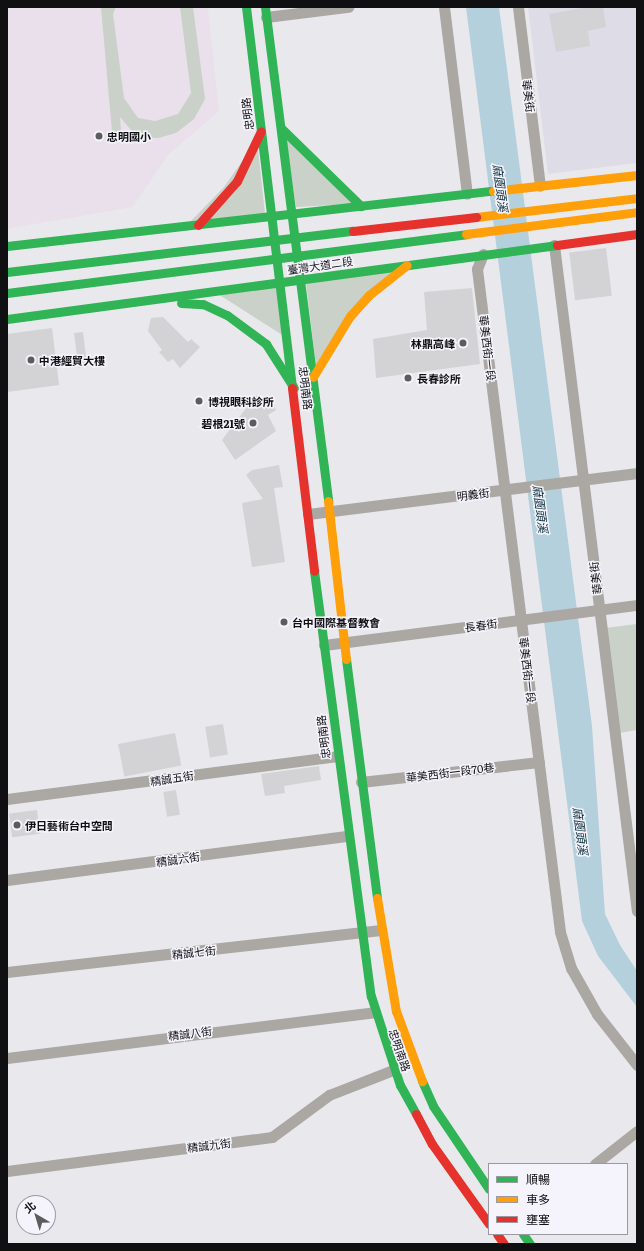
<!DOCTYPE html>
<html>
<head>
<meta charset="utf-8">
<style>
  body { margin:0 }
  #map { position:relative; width:644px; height:1251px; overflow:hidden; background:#e9e9ed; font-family:Literata,"Noto Sans TC",serif }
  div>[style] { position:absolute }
  .built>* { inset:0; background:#dedde7 }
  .education>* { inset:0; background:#e9e0eb }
  .green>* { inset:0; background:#c9d1c8 }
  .water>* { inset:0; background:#b4d0dc }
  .building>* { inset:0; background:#d3d2d5; transform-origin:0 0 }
  .street>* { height:11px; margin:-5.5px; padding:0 5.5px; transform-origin:5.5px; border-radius:5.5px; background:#aba8a4 }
  .fast>* { height:9px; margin:-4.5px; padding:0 4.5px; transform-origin:4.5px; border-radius:4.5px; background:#30b455 }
  .slow>* { height:9px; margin:-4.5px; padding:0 4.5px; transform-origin:4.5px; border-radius:4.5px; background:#ff9f0a }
  .jam>* { height:9px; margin:-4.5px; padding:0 4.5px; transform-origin:4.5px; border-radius:4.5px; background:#e5322d }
  .dots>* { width:11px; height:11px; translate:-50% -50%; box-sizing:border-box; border:2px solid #f5f4fc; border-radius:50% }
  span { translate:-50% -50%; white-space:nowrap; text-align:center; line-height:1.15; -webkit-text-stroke:3px #f5f4fc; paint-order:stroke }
  .street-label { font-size:11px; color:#101013 }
  .poi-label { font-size:11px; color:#101013; font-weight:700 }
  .left { translate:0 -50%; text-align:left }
  .right { translate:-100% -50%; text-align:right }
  .water-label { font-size:12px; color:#0a2f3b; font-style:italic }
  .frame { position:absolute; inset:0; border:8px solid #101013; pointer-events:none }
  .legend { position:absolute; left:488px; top:1163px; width:140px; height:72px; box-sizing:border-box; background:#f5f4fc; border:1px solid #99999f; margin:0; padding:5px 7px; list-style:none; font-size:12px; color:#101013 }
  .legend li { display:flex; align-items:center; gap:8px; height:20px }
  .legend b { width:20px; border:1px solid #99999f }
  .north { position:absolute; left:16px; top:1195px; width:40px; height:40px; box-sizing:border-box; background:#f5f4fc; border:1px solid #99999f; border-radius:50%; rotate:322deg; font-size:11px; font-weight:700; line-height:16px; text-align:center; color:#101013 }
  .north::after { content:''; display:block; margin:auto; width:14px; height:18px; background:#5c5c5f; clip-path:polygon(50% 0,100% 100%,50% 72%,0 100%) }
</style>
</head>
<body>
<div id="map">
  <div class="built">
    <div style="clip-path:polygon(528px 7px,637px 7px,637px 163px,548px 174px)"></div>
  </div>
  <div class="education">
    <div style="clip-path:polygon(7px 7px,208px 7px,219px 111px,168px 155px,133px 207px,7px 229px)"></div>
  </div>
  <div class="green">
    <div style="clip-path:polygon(101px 7px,116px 7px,113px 14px,124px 98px,138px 118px,155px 121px,178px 114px,191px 93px,180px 7px,193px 7px,205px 99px,194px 119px,176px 133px,158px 138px,144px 137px,131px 130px,120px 117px,121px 132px,112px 132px)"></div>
    <div style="clip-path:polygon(286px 139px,354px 204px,296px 207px)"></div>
    <div style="clip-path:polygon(257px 140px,265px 214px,191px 221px,224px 187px)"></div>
    <div style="clip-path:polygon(396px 269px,316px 366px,306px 283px)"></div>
    <div style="clip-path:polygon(276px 287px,284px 336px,218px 294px)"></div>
    <div style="clip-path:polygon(637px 624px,637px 730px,619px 733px,605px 628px)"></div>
  </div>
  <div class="water">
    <div style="clip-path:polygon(466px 7px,499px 7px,592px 726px,605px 914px,620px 945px,637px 971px,637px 1007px,598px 956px,582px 921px)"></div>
  </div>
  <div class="building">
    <div style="clip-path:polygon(589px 7px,603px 7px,606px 27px,588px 31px,590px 46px,556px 52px,549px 14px)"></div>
    <div style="left:606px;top:248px;width:48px;height:37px;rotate:83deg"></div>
    <div style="clip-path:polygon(472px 288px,480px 364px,376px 378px,373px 339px,427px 330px,424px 292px)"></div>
    <div style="clip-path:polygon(163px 317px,188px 342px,191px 339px,200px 347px,180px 368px,173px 359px,168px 362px,159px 352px,162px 350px,148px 331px,151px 318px)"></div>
    <div style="clip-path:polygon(52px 328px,59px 385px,7px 392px,7px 334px)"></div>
    <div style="left:83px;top:332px;width:35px;height:9px;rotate:83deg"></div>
    <div style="clip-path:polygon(256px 395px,262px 403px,270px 399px,276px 410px,268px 415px,276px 431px,235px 460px,222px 440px)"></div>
    <div style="clip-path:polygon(279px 465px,283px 487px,274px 488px,285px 562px,252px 567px,242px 503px,263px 499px,246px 475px,252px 470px)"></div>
    <div style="left:223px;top:724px;width:31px;height:18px;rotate:81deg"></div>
    <div style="left:175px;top:733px;width:33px;height:58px;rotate:79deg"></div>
    <div style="clip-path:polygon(319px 766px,321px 780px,284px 786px,285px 793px,265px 796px,261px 774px)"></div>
    <div style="left:176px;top:790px;width:25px;height:13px;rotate:81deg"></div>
    <div style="left:37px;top:810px;width:24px;height:28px;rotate:83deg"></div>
  </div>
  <div class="street">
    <div style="left:444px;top:7px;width:188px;rotate:83deg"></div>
    <div style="left:518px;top:7px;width:180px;rotate:83deg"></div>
    <div style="left:266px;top:17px;width:83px;rotate:-7deg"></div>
    <div style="left:554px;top:245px;width:671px;rotate:82.9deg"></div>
    <div style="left:483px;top:254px;width:16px;rotate:112deg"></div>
    <div style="left:477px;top:269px;width:668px;rotate:82.86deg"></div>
    <div style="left:560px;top:932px;width:38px;rotate:73deg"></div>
    <div style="left:571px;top:968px;width:53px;rotate:60.5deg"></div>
    <div style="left:597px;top:1014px;width:65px;rotate:51.9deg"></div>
    <div style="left:308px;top:514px;width:332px;rotate:-7.1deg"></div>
    <div style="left:324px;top:645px;width:316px;rotate:-7.3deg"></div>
    <div style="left:361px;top:782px;width:179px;rotate:-6.4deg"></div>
    <div style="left:7px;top:799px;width:333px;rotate:-7.4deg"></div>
    <div style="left:7px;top:880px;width:344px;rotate:-7.4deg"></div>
    <div style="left:7px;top:972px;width:376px;rotate:-6.4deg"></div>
    <div style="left:7px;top:1058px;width:370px;rotate:-7.1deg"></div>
    <div style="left:595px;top:1164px;width:53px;rotate:-38.2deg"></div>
    <div style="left:7px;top:1171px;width:267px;rotate:-7.3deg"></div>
    <div style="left:272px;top:1137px;width:71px;rotate:-36.4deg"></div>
    <div style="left:329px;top:1095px;width:69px;rotate:-21.3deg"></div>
  </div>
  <div class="fast">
    <div style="left:246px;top:7px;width:384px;rotate:83.1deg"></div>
    <div style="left:265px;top:7px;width:498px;rotate:82.7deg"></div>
    <div style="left:281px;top:128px;width:112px;rotate:44.3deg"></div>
    <div style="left:7px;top:246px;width:489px;rotate:-6.5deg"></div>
    <div style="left:7px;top:272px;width:348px;rotate:-6.8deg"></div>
    <div style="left:7px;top:293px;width:463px;rotate:-7.3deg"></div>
    <div style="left:181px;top:303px;width:22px;rotate:3deg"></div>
    <div style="left:203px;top:304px;width:26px;rotate:25deg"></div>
    <div style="left:227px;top:315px;width:49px;rotate:36.6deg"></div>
    <div style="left:266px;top:344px;width:52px;rotate:57.5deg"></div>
    <div style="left:7px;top:319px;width:555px;rotate:-7.66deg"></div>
    <div style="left:314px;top:571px;width:429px;rotate:82.4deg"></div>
    <div style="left:371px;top:996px;width:94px;rotate:72deg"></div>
    <div style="left:400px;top:1085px;width:33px;rotate:61deg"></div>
    <div style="left:346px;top:659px;width:241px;rotate:82.6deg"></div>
    <div style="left:422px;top:1081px;width:27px;rotate:66deg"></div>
    <div style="left:433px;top:1106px;width:100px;rotate:56deg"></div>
    <div style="left:523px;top:1234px;width:12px;rotate:55deg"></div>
  </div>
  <div class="slow">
    <div style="left:493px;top:191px;width:145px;rotate:-6.3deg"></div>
    <div style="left:476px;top:217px;width:162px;rotate:-6.7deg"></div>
    <div style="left:466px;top:234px;width:172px;rotate:-7.3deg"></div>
    <div style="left:313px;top:377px;width:71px;rotate:-58.8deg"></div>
    <div style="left:350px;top:316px;width:28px;rotate:-48deg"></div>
    <div style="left:369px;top:295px;width:48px;rotate:-38.3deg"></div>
    <div style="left:328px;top:501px;width:159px;rotate:83.5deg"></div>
    <div style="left:377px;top:898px;width:115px;rotate:80.5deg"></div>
    <div style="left:396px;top:1011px;width:75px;rotate:69.6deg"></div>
  </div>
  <div class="jam">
    <div style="left:198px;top:225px;width:59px;rotate:-48.4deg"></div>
    <div style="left:237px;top:181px;width:55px;rotate:-64.4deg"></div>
    <div style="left:353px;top:231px;width:124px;rotate:-6.5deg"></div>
    <div style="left:557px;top:245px;width:81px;rotate:-7.8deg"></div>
    <div style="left:292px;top:388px;width:184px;rotate:83.1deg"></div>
    <div style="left:416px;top:1114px;width:34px;rotate:62deg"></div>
    <div style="left:432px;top:1144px;width:98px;rotate:54.5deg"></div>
    <div style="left:497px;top:1234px;width:12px;rotate:55deg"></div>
  </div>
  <div class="dots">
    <div style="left:99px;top:136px;background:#5c5c5f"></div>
    <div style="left:463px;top:343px;background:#5c5c5f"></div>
    <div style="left:31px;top:360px;background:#5c5c5f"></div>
    <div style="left:408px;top:378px;background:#5c5c5f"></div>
    <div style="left:199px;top:401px;background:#5c5c5f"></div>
    <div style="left:253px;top:423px;background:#5c5c5f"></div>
    <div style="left:284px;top:622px;background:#5c5c5f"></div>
    <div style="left:17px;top:825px;background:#5c5c5f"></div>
  </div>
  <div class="street-label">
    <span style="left:529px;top:96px;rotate:83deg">華美街</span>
    <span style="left:247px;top:114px;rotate:-97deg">忠明路</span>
    <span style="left:320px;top:265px;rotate:-8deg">臺灣大道二段</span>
    <span style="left:488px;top:348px;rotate:83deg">華美西街一段</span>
    <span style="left:306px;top:388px;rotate:83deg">忠明南路</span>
    <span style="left:473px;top:494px;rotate:-7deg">明義街</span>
    <span style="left:595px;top:578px;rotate:-97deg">華美街</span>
    <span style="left:481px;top:625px;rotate:-8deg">長春街</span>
    <span style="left:528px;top:670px;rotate:83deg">華美西街一段</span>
    <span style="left:323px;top:737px;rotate:-97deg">忠明南路</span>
    <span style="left:450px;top:772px;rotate:-7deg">華美西街一段70巷</span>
    <span style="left:172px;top:778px;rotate:-9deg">精誠五街</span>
    <span style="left:178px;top:859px;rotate:-8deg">精誠六街</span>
    <span style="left:194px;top:952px;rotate:-6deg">精誠七街</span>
    <span style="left:190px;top:1033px;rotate:-7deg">精誠八街</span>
    <span style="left:400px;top:1050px;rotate:71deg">忠明南路</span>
    <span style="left:209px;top:1145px;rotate:-7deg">精誠九街</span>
  </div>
  <div class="poi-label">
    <span class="left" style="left:107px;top:136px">忠明國小</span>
    <span class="right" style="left:455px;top:343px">林鼎高峰</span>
    <span class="left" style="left:39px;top:360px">中港經貿大樓</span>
    <span class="left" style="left:417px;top:378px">長春診所</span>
    <span class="left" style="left:208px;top:401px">博視眼科診所</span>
    <span class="right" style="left:245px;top:423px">碧根21號</span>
    <span class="left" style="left:292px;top:622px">台中國際基督教會</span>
    <span class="left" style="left:25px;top:825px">伊日藝術台中空間</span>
  </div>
  <div class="water-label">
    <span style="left:500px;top:188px;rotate:83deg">麻園頭溪</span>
    <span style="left:540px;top:509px;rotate:83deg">麻園頭溪</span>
    <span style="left:580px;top:831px;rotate:83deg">麻園頭溪</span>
  </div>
  <div class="frame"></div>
  <ul class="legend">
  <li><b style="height:5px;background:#30b455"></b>順暢</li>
  <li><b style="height:5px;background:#ff9f0a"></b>車多</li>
  <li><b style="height:5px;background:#e5322d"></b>壅塞</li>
  </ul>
  <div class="north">北</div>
</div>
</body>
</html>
